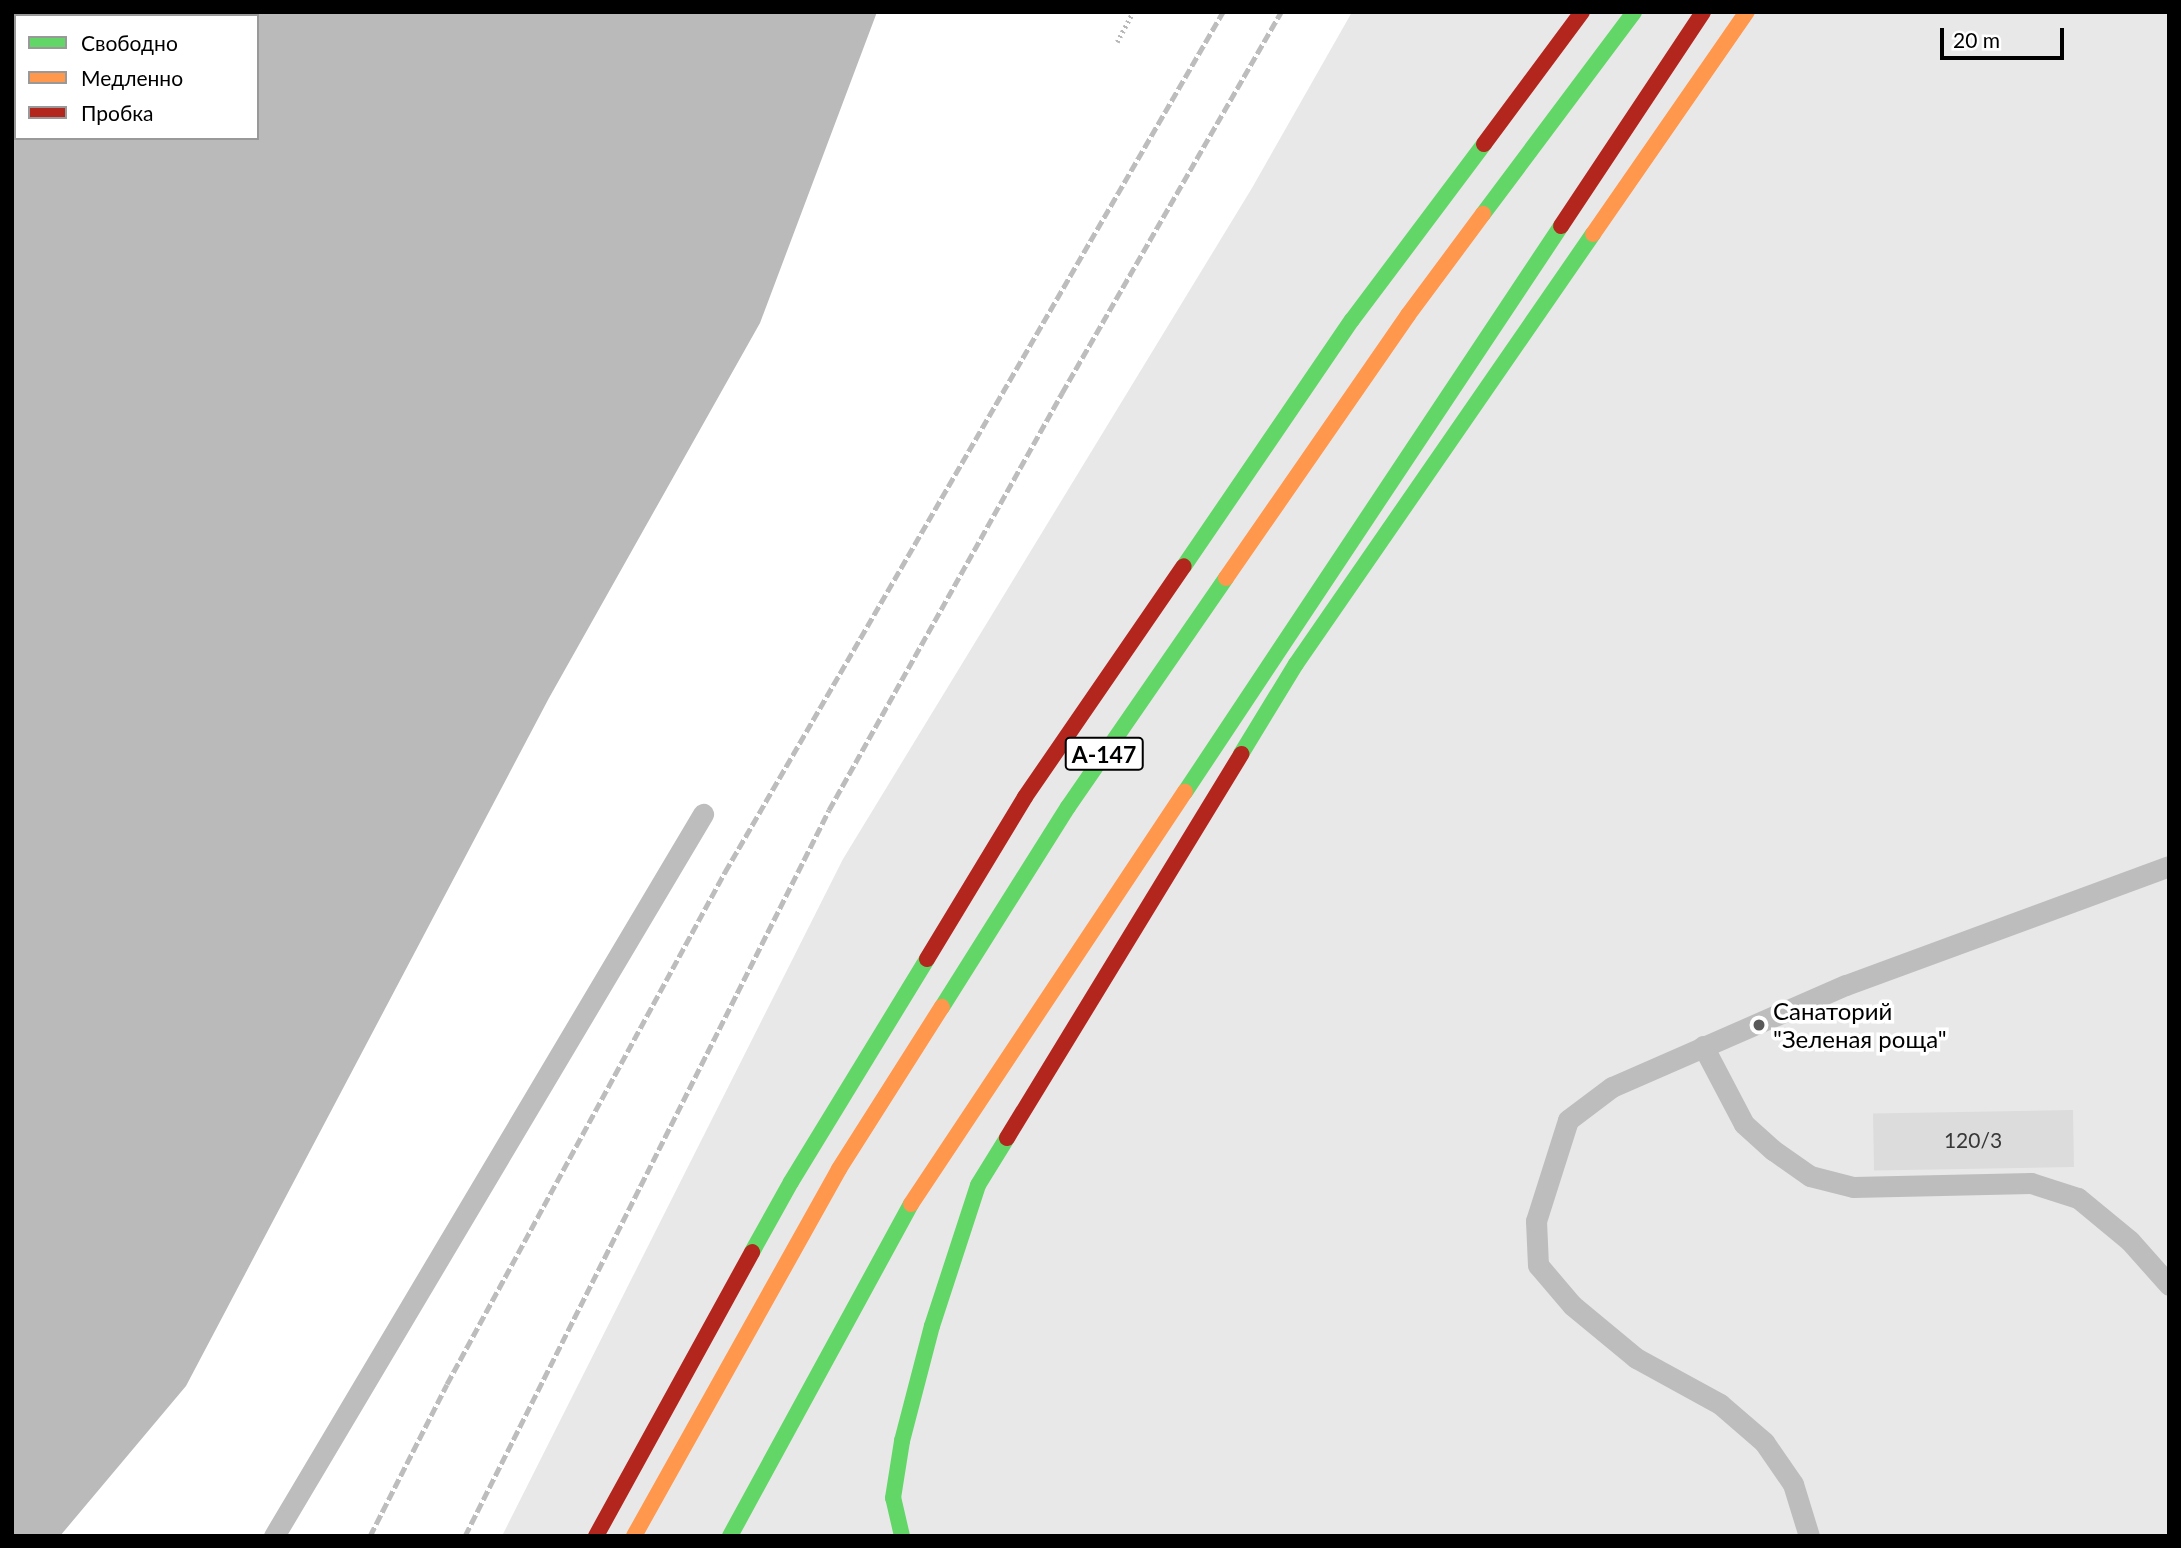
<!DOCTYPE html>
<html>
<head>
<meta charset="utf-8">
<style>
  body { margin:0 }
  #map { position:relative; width:2181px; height:1548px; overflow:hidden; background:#fff; font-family:Lato,sans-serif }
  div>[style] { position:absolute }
  .green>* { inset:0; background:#e8e8e8 }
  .water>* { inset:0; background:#bababa }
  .building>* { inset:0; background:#dcdcdc; transform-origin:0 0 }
  .path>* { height:4.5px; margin-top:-2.25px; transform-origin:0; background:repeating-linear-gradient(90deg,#b8b8b8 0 2px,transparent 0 5.5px) }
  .lane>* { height:21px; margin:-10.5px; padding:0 10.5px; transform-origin:10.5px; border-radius:10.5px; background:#bdbdbd }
  .fast>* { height:16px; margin:-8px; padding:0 8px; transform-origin:8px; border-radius:8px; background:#63d668 }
  .slow>* { height:16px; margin:-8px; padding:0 8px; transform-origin:8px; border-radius:8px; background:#ff974d }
  .jam>* { height:16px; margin:-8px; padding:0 8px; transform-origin:8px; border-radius:8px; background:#b3261e }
  .rail>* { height:5px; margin-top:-2.5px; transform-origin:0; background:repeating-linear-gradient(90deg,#bdbdbd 0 10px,transparent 0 13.5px) }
  .dots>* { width:19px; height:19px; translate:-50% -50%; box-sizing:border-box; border:4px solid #fff; border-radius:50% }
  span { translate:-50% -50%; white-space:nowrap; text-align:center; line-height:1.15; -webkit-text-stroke:7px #fff; paint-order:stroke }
  .number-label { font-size:21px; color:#373737 }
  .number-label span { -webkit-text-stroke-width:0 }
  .shield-label span { padding:2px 5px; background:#fff; border:2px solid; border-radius:5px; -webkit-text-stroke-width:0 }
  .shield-label { font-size:23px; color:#000; font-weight:700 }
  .poi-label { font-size:24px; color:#000 }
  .left { translate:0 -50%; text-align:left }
  .frame { position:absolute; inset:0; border:14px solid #000; pointer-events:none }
  .legend { position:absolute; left:14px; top:14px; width:245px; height:126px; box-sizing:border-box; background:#fff; border:2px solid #999; margin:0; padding:9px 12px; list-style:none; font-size:21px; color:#000 }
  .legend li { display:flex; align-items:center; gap:14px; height:35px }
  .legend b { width:35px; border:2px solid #999 }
  .scale { position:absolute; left:1940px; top:28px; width:124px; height:32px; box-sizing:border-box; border:4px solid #000; border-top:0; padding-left:9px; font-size:21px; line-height:24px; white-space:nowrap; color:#000; -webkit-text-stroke:5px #fff; paint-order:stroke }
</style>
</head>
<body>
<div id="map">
  <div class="green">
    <div style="clip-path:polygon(1352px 12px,2169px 12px,2169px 1536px,502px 1536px,843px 859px,1252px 188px)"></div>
  </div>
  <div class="water">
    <div style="clip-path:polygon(evenodd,12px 12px,877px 12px,760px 323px,549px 698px,186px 1386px,60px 1536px,12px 1536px,12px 12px,16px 16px,257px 16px,257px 138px,16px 138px,16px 16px)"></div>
  </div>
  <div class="building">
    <div style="left:2073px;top:1110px;width:57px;height:200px;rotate:89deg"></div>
  </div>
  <div class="path">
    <div style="left:1117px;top:42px;width:34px;rotate:-62deg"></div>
  </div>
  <div class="lane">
    <div style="left:1703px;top:1046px;width:88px;rotate:62.3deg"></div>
    <div style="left:1744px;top:1124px;width:39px;rotate:42deg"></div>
    <div style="left:1773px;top:1150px;width:45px;rotate:35.1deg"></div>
    <div style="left:1810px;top:1176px;width:44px;rotate:14.3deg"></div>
    <div style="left:1853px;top:1187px;width:178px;rotate:-1.3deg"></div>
    <div style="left:2031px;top:1183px;width:49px;rotate:17.7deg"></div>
    <div style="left:2078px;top:1198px;width:67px;rotate:39.6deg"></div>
    <div style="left:2130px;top:1241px;width:59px;rotate:48.4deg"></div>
    <div style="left:274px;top:1536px;width:840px;rotate:-59.28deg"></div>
    <div style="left:1809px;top:1536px;width:54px;rotate:-107.1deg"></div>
    <div style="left:1793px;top:1484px;width:51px;rotate:-124.6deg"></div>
    <div style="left:1764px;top:1442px;width:58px;rotate:-139.2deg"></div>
    <div style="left:1720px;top:1404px;width:96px;rotate:-151.3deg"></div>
    <div style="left:1636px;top:1358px;width:83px;rotate:-140.4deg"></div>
    <div style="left:1572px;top:1305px;width:52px;rotate:-130.4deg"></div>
    <div style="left:1538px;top:1265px;width:44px;rotate:-92.6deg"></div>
    <div style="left:1536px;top:1221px;width:106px;rotate:-72.4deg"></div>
    <div style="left:1568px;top:1120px;width:55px;rotate:-36.9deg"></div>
    <div style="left:1612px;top:1087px;width:255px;rotate:-23.6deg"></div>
    <div style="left:1846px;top:985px;width:344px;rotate:-20.2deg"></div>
  </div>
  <div class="fast">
    <div style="left:1483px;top:214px;width:252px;rotate:-53.2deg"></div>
    <div style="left:1184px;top:566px;width:298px;rotate:-55.7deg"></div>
    <div style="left:1352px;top:320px;width:220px;rotate:-53.1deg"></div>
    <div style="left:1241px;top:754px;width:105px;rotate:-58.6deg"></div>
    <div style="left:1296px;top:664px;width:523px;rotate:-55.37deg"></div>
    <div style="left:1185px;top:792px;width:680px;rotate:-56.4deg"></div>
    <div style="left:942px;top:1007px;width:236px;rotate:-57.8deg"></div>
    <div style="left:1068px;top:807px;width:278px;rotate:-55.4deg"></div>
    <div style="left:752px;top:1252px;width:80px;rotate:-60.9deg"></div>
    <div style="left:791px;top:1182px;width:261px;rotate:-58.6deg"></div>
    <div style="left:730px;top:1536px;width:378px;rotate:-61.4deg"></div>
    <div style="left:902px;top:1536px;width:39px;rotate:-103deg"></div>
    <div style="left:893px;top:1498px;width:58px;rotate:-81deg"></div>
    <div style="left:902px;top:1441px;width:119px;rotate:-75.4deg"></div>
    <div style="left:932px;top:1326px;width:148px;rotate:-71.9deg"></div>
    <div style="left:978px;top:1185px;width:55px;rotate:-58.3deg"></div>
  </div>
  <div class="slow">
    <div style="left:1593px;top:234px;width:270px;rotate:-55.3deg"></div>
    <div style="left:1226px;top:578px;width:320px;rotate:-55.3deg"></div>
    <div style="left:1408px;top:315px;width:126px;rotate:-53.4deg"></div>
    <div style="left:911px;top:1204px;width:495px;rotate:-56.4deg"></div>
    <div style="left:634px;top:1536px;width:420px;rotate:-60.8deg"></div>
    <div style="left:839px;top:1169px;width:192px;rotate:-57.6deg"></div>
  </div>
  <div class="jam">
    <div style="left:1484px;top:144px;width:164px;rotate:-53.4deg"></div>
    <div style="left:1561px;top:226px;width:257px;rotate:-56.4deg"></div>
    <div style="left:927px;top:959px;width:189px;rotate:-58.8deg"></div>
    <div style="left:1025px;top:797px;width:280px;rotate:-55.5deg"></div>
    <div style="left:1007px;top:1138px;width:450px;rotate:-58.6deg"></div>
    <div style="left:596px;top:1536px;width:324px;rotate:-61.2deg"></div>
  </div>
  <div class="rail">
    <div style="left:370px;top:1536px;width:170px;rotate:-63.1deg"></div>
    <div style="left:447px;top:1384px;width:583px;rotate:-61.5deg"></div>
    <div style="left:725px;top:872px;width:994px;rotate:-59.93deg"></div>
    <div style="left:465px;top:1536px;width:812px;rotate:-63.37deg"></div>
    <div style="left:829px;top:810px;width:478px;rotate:-60.8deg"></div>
    <div style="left:1062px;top:393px;width:439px;rotate:-60.1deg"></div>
  </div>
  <div class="dots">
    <div style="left:1759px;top:1025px;background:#595959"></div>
  </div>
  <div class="number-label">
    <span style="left:1973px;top:1140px">120/3</span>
  </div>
  <div class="shield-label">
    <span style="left:1104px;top:754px">А-147</span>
  </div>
  <div class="poi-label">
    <span class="left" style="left:1773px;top:1025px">Санаторий<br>"Зеленая роща"</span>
  </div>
  <div class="frame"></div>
  <ul class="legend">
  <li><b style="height:9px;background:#63d668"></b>Свободно</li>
  <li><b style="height:9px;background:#ff974d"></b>Медленно</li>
  <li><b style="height:9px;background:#b3261e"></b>Пробка</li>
  </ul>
  <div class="scale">20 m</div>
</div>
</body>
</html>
